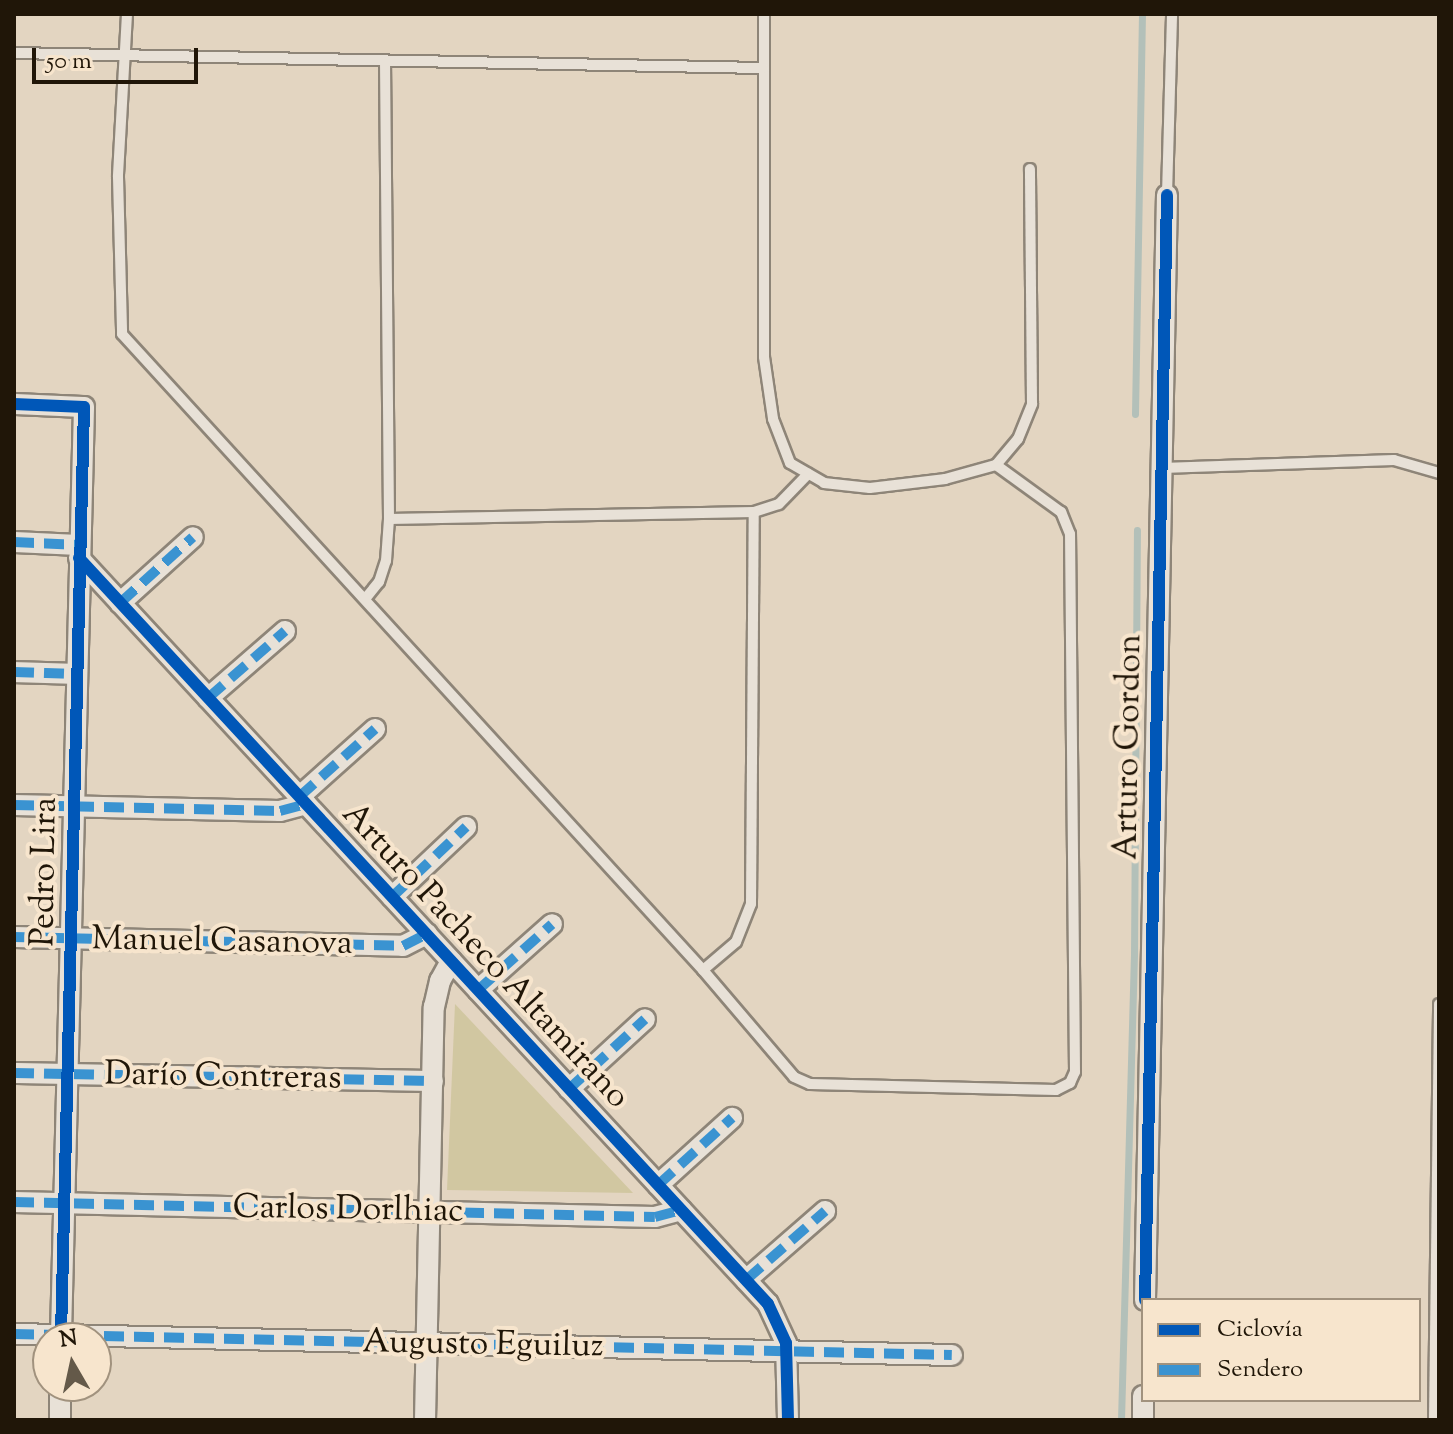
<!DOCTYPE html>
<html>
<head>
<meta charset="utf-8">
<style>
  body { margin:0 }
  #map { position:relative; width:1453px; height:1434px; overflow:hidden; background:#e3d5c1; font-family:"Sorts Mill Goudy",serif }
  div>[style] { position:absolute }
  .green>* { inset:0; background:#d1c7a1 }
  .stream>* { height:7px; margin:-3.5px; padding:0 3.5px; transform-origin:3.5px; border-radius:3.5px; background:#b3c0b9 }
  .roads { filter:drop-shadow(2px 0 #8e8578) drop-shadow(-2px 0 #8e8578) drop-shadow(0 2px #8e8578) drop-shadow(0 -2px #8e8578) }
  .service>* { height:10px; margin:-5px; padding:0 5px; transform-origin:5px; border-radius:5px; background:#e8e1d7 }
  .minor>* { height:20px; margin:-10px; padding:0 10px; transform-origin:10px; border-radius:10px; background:#e8e1d7 }
  .quiet>* { height:10px; margin-top:-5px; transform-origin:0; background:repeating-linear-gradient(90deg,#3a93d1 0 20px,transparent 0 30px) }
  .cycleway>* { height:12px; margin:-6px; padding:0 6px; transform-origin:6px; border-radius:6px; background:#0057b8 }
  span { translate:-50% -50%; white-space:nowrap; text-align:center; line-height:1.15; -webkit-text-stroke:8px #f7e5cd; paint-order:stroke }
  .street-label { font-size:34px; color:#201608 }
  .frame { position:absolute; inset:0; border:16px solid #201608; pointer-events:none }
  .legend { position:absolute; left:1141px; top:1298px; width:280px; height:104px; box-sizing:border-box; background:#f7e5cd; border:2px solid #a1927e; margin:0; padding:10px 14px; list-style:none; font-size:24px; color:#201608 }
  .legend li { display:flex; align-items:center; gap:16px; height:40px }
  .legend b { width:40px; border:2px solid #a1927e }
  .north { position:absolute; left:32px; top:1322px; width:80px; height:80px; box-sizing:border-box; background:#f7e5cd; border:2px solid #a1927e; border-radius:50%; rotate:351deg; font-size:22px; font-weight:700; line-height:32px; text-align:center; color:#201608 }
  .north::after { content:''; display:block; margin:auto; width:28px; height:36px; background:#645949; clip-path:polygon(50% 0,100% 100%,50% 72%,0 100%) }
  .scale { position:absolute; left:32px; top:48px; width:166px; height:36px; box-sizing:border-box; border:4px solid #201608; border-top:0; padding-left:10px; font-size:24px; line-height:28px; white-space:nowrap; color:#201608; -webkit-text-stroke:6px #f7e5cd; paint-order:stroke }
</style>
</head>
<body>
<div id="map">
  <div class="green">
    <div style="clip-path:polygon(455px 1004px,633px 1193px,447px 1190px)"></div>
  </div>
  <div class="stream">
    <div style="left:1135px;top:414px;width:400px;rotate:-89deg"></div>
    <div style="left:1121px;top:1420px;width:466px;rotate:-88.4deg"></div>
    <div style="left:1134px;top:954px;width:424px;rotate:-89.6deg"></div>
  </div>
  <div class="roads">
    <div class="service">
      <div style="left:127px;top:14px;width:163px;rotate:93.2deg"></div>
      <div style="left:118px;top:177px;width:157px;rotate:88.5deg"></div>
      <div style="left:122px;top:334px;width:861px;rotate:47.59deg"></div>
      <div style="left:703px;top:970px;width:140px;rotate:49.6deg"></div>
      <div style="left:794px;top:1077px;width:17px;rotate:24deg"></div>
      <div style="left:810px;top:1084px;width:246px;rotate:1.4deg"></div>
      <div style="left:1056px;top:1090px;width:16px;rotate:-27deg"></div>
      <div style="left:1070px;top:1083px;width:12px;rotate:-66deg"></div>
      <div style="left:1075px;top:1072px;width:538px;rotate:-90.53deg"></div>
      <div style="left:1070px;top:534px;width:24px;rotate:-112deg"></div>
      <div style="left:1061px;top:512px;width:80px;rotate:-144.1deg"></div>
      <div style="left:764px;top:14px;width:343px;rotate:90deg"></div>
      <div style="left:764px;top:357px;width:63px;rotate:81.7deg"></div>
      <div style="left:773px;top:419px;width:47px;rotate:68.9deg"></div>
      <div style="left:790px;top:463px;width:39px;rotate:30deg"></div>
      <div style="left:824px;top:483px;width:46px;rotate:6.2deg"></div>
      <div style="left:870px;top:488px;width:76px;rotate:-6.8deg"></div>
      <div style="left:945px;top:479px;width:53px;rotate:-15.4deg"></div>
      <div style="left:996px;top:465px;width:34px;rotate:-50deg"></div>
      <div style="left:1018px;top:439px;width:38px;rotate:-68deg"></div>
      <div style="left:1032px;top:404px;width:235px;rotate:-90.5deg"></div>
      <div style="left:14px;top:53px;width:750px;rotate:1.15deg"></div>
      <div style="left:1167px;top:195px;width:181px;rotate:-88.4deg"></div>
      <div style="left:1162px;top:468px;width:232px;rotate:-2deg"></div>
      <div style="left:1394px;top:460px;width:47px;rotate:16.1deg"></div>
      <div style="left:389px;top:519px;width:365px;rotate:-1.1deg"></div>
      <div style="left:754px;top:512px;width:26px;rotate:-18deg"></div>
      <div style="left:779px;top:504px;width:42px;rotate:-46deg"></div>
      <div style="left:365px;top:599px;width:22px;rotate:-51deg"></div>
      <div style="left:379px;top:582px;width:22px;rotate:-72deg"></div>
      <div style="left:386px;top:561px;width:42px;rotate:-85.9deg"></div>
      <div style="left:389px;top:519px;width:458px;rotate:-90.5deg"></div>
      <div style="left:703px;top:970px;width:43px;rotate:-40.3deg"></div>
      <div style="left:736px;top:942px;width:41px;rotate:-68.5deg"></div>
      <div style="left:751px;top:904px;width:392px;rotate:-89.6deg"></div>
      <div style="left:1434px;top:1420px;width:416px;rotate:-89.3deg"></div>
    </div>
    <div class="minor">
      <div style="left:14px;top:404px;width:70px;rotate:2.5deg"></div>
      <div style="left:84px;top:407px;width:931px;rotate:91.42deg"></div>
      <div style="left:14px;top:542px;width:65px;rotate:2.6deg"></div>
      <div style="left:79px;top:558px;width:1015px;rotate:47.27deg"></div>
      <div style="left:768px;top:1304px;width:43px;rotate:65.2deg"></div>
      <div style="left:786px;top:1343px;width:77px;rotate:88.5deg"></div>
      <div style="left:120px;top:603px;width:98px;rotate:-42.1deg"></div>
      <div style="left:14px;top:672px;width:63px;rotate:1.8deg"></div>
      <div style="left:208px;top:698px;width:102px;rotate:-41deg"></div>
      <div style="left:299px;top:797px;width:102px;rotate:-41.8deg"></div>
      <div style="left:14px;top:805px;width:266px;rotate:1.3deg"></div>
      <div style="left:280px;top:811px;width:27px;rotate:-15deg"></div>
      <div style="left:392px;top:897px;width:102px;rotate:-43.4deg"></div>
      <div style="left:14px;top:937px;width:389px;rotate:1.3deg"></div>
      <div style="left:403px;top:946px;width:27px;rotate:-27deg"></div>
      <div style="left:478px;top:990px;width:99px;rotate:-41.7deg"></div>
      <div style="left:14px;top:1073px;width:419px;rotate:1.1deg"></div>
      <div style="left:569px;top:1089px;width:103px;rotate:-42.6deg"></div>
      <div style="left:658px;top:1185px;width:100px;rotate:-42.2deg"></div>
      <div style="left:14px;top:1202px;width:641px;rotate:1.34deg"></div>
      <div style="left:655px;top:1217px;width:27px;rotate:-15deg"></div>
      <div style="left:746px;top:1280px;width:105px;rotate:-41.1deg"></div>
      <div style="left:1145px;top:1300px;width:1105px;rotate:-88.86deg"></div>
      <div style="left:14px;top:1334px;width:938px;rotate:1.28deg"></div>
      <div style="left:60px;top:1420px;width:34px;rotate:-90deg"></div>
      <div style="left:425px;top:1420px;width:413px;rotate:-88.8deg"></div>
      <div style="left:434px;top:1007px;width:27px;rotate:-77deg"></div>
      <div style="left:440px;top:981px;width:23px;rotate:-61deg"></div>
      <div style="left:1143px;top:1420px;width:24px;rotate:-90deg"></div>
    </div>
  </div>
  <div class="quiet">
    <div style="left:14px;top:542px;width:65px;rotate:2.6deg"></div>
    <div style="left:120px;top:603px;width:98px;rotate:-42.1deg"></div>
    <div style="left:14px;top:672px;width:63px;rotate:1.8deg"></div>
    <div style="left:208px;top:698px;width:102px;rotate:-41deg"></div>
    <div style="left:299px;top:797px;width:102px;rotate:-41.8deg"></div>
    <div style="left:14px;top:805px;width:266px;rotate:1.3deg"></div>
    <div style="left:280px;top:811px;width:27px;rotate:-15deg"></div>
    <div style="left:392px;top:897px;width:102px;rotate:-43.4deg"></div>
    <div style="left:14px;top:937px;width:389px;rotate:1.3deg"></div>
    <div style="left:403px;top:946px;width:27px;rotate:-27deg"></div>
    <div style="left:478px;top:990px;width:99px;rotate:-41.7deg"></div>
    <div style="left:14px;top:1073px;width:419px;rotate:1.1deg"></div>
    <div style="left:569px;top:1089px;width:103px;rotate:-42.6deg"></div>
    <div style="left:658px;top:1185px;width:100px;rotate:-42.2deg"></div>
    <div style="left:14px;top:1202px;width:641px;rotate:1.34deg"></div>
    <div style="left:655px;top:1217px;width:27px;rotate:-15deg"></div>
    <div style="left:746px;top:1280px;width:105px;rotate:-41.1deg"></div>
    <div style="left:14px;top:1334px;width:938px;rotate:1.28deg"></div>
  </div>
  <div class="cycleway">
    <div style="left:14px;top:404px;width:70px;rotate:2.5deg"></div>
    <div style="left:84px;top:407px;width:931px;rotate:91.42deg"></div>
    <div style="left:79px;top:558px;width:1015px;rotate:47.27deg"></div>
    <div style="left:768px;top:1304px;width:43px;rotate:65.2deg"></div>
    <div style="left:786px;top:1343px;width:77px;rotate:88.5deg"></div>
    <div style="left:1145px;top:1300px;width:1105px;rotate:-88.86deg"></div>
  </div>
  <div class="street-label">
    <span style="left:1129px;top:747px;rotate:-89deg">Arturo Gordon</span>
    <span style="left:45px;top:872px;rotate:-89deg">Pedro Lira</span>
    <span style="left:222px;top:942px;rotate:1deg">Manuel Casanova</span>
    <span style="left:485px;top:956px;rotate:47deg">Arturo Pacheco Altamirano</span>
    <span style="left:223px;top:1077px;rotate:1deg">Darío Contreras</span>
    <span style="left:348px;top:1210px;rotate:1deg">Carlos Dorlhiac</span>
    <span style="left:483px;top:1345px;rotate:1deg">Augusto Eguiluz</span>
  </div>
  <div class="frame"></div>
  <ul class="legend">
  <li><b style="height:10px;background:#0057b8"></b>Ciclovía</li>
  <li><b style="height:10px;background:#3a93d1"></b>Sendero</li>
  </ul>
  <div class="north">N</div>
  <div class="scale">50 m</div>
</div>
</body>
</html>
